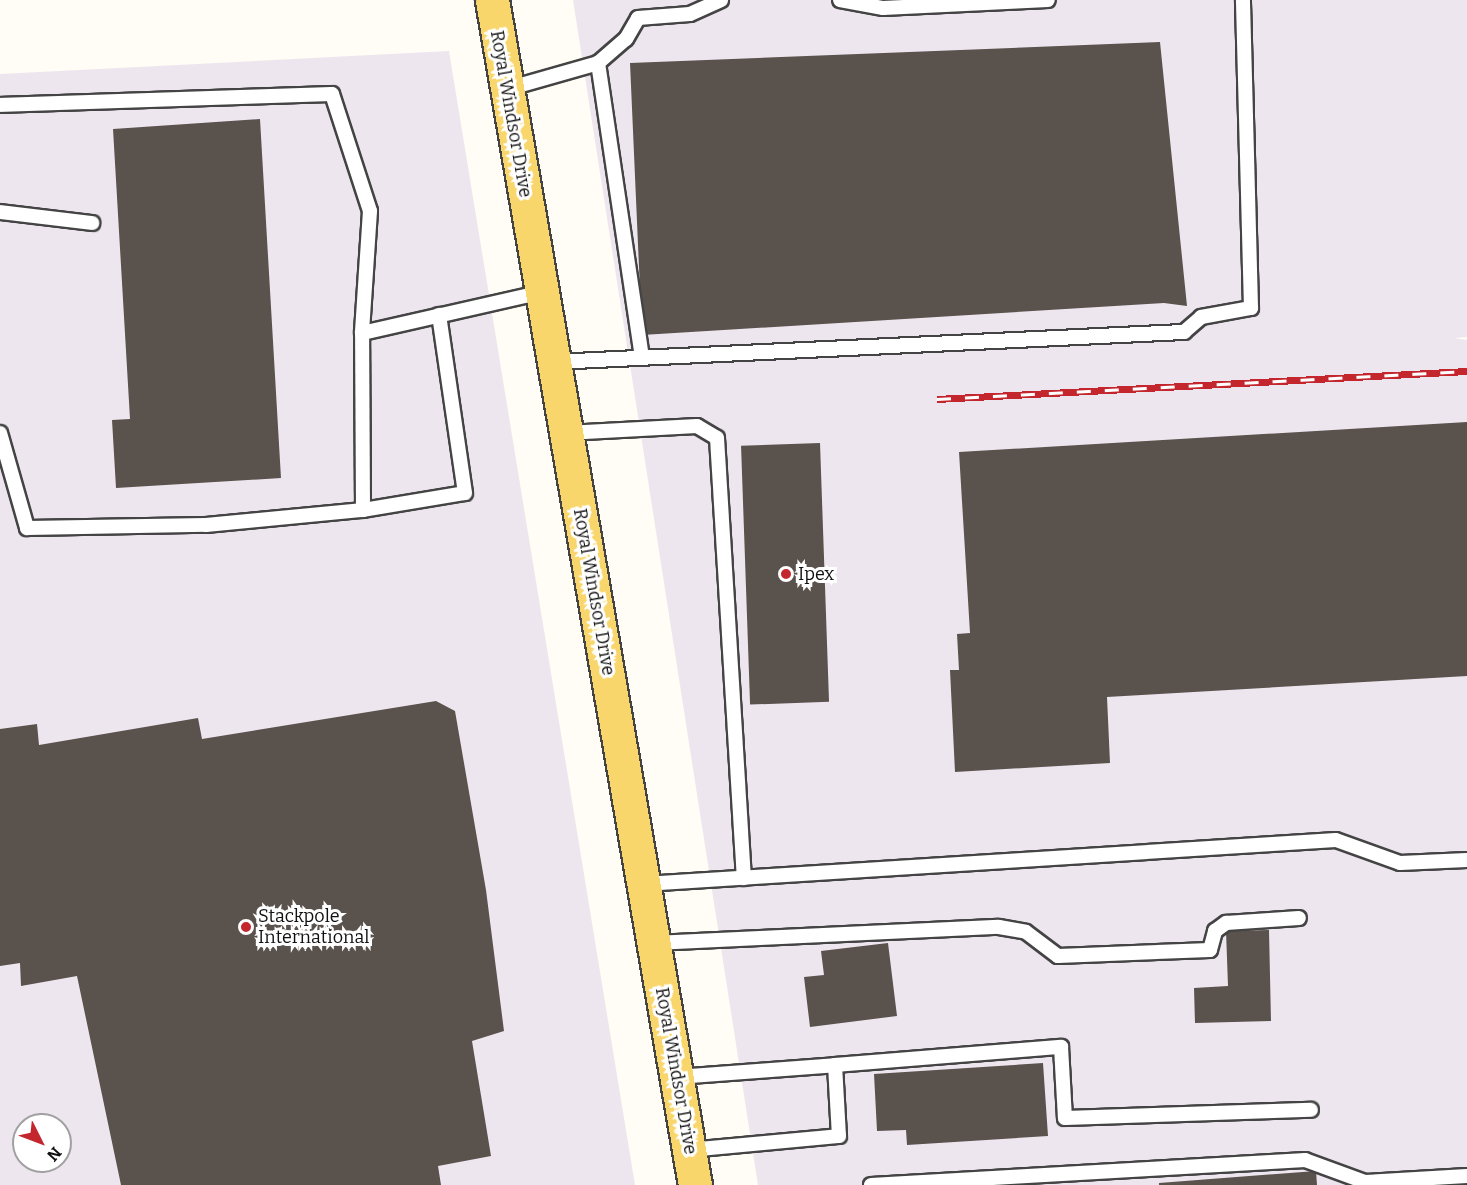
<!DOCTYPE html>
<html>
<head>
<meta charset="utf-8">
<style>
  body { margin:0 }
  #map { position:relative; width:1467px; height:1185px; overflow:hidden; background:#fffdf5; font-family:Bitter,serif }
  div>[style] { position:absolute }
  .industrial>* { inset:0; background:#eee6ef }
  .building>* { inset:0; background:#5a524d; transform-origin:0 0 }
  .roads { filter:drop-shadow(2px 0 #444) drop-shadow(-2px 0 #444) drop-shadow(0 2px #444) drop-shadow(0 -2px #444) }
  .lane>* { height:14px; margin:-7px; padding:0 7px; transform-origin:7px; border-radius:7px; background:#fff }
  .primary>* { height:33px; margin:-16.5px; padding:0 16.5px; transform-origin:16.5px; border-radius:16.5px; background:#f9d66b }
  .rail>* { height:7px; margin-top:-3.5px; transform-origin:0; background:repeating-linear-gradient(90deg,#fff 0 14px,#c4262e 0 28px); box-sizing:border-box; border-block:2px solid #c4262e }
  .dots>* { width:16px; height:16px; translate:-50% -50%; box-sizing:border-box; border:3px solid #fff; border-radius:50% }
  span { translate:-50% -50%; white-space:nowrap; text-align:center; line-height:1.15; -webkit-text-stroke:6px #fff; paint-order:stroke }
  .street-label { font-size:18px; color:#111 }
  .poi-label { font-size:18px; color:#111 }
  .left { translate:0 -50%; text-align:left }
  .north { position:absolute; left:12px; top:1113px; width:60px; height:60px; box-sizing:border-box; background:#fff; border:2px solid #a0a0a0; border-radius:50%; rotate:132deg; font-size:16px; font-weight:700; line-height:24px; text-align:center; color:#111 }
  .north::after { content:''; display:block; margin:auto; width:21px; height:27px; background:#c4262e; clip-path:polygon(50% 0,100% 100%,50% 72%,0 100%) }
</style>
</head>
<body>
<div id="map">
  <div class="industrial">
    <div style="clip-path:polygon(573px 0,1467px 0,1467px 337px,1454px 338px,1467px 340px,1467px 1185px,758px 1185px)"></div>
    <div style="clip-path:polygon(evenodd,449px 51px,635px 1185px,0 1185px,0 74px,449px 51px,24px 1125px,60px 1125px,60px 1161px,24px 1161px,24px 1125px)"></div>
  </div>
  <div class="building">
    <div style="clip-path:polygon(1160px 42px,1187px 306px,1164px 303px,642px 335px,630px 63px)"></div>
    <div style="clip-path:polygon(260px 119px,281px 478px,116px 488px,112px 420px,130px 419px,113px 129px)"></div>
    <div style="clip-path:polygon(1467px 422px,1467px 676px,1107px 697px,1110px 763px,955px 772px,950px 670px,959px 670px,957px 634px,970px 633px,959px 452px)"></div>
    <div style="left:820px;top:443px;width:259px;height:79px;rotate:88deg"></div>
    <div style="clip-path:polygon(436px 701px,455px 711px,486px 890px,504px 1031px,472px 1041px,491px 1156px,438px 1166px,441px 1185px,121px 1185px,77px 976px,21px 986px,20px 963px,0 966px,0 729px,37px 724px,39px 745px,198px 718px,202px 739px)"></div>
    <div style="clip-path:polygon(1269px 930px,1271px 1021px,1195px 1023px,1194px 988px,1228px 986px,1226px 931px)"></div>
    <div style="clip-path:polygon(888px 943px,897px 1016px,810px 1027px,804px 977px,824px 975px,821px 951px)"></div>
    <div style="clip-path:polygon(1043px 1063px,1048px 1136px,907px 1145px,906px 1130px,877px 1131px,874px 1074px)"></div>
    <div style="clip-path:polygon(1316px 1171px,1317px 1185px,1159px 1185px,1159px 1183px)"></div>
  </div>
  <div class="roads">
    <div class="lane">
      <div style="left:840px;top:0;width:44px;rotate:10.5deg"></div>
      <div style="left:883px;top:8px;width:165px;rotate:-2.8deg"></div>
      <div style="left:598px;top:63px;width:297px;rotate:81.5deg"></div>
      <div style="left:507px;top:89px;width:95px;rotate:-15.9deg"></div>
      <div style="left:598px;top:63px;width:37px;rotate:-41deg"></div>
      <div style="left:626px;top:39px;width:24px;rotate:-60deg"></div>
      <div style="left:638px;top:18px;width:52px;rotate:-4.4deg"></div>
      <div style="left:690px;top:14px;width:34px;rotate:-24deg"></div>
      <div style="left:0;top:105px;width:332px;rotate:-1.9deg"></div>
      <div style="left:332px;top:94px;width:123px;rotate:72deg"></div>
      <div style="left:370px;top:211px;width:122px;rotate:93.8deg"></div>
      <div style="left:0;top:212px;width:93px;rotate:6.8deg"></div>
      <div style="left:554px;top:362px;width:631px;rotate:-2.73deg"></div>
      <div style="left:1184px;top:332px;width:23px;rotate:-41deg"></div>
      <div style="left:1201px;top:317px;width:51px;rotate:-10.2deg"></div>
      <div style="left:1251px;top:308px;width:308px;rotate:-91.5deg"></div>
      <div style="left:0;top:433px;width:99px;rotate:74.1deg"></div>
      <div style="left:27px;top:528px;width:179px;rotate:-1deg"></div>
      <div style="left:206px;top:525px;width:158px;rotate:-5.5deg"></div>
      <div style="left:363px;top:510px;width:177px;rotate:-90.3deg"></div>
      <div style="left:362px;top:333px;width:185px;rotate:-12.8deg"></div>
      <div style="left:566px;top:433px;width:131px;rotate:-3.1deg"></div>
      <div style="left:697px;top:426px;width:23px;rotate:31deg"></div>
      <div style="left:717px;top:438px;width:441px;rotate:86.5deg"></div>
      <div style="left:363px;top:510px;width:103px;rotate:-9.5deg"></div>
      <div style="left:465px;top:493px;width:180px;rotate:-98.3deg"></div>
      <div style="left:644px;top:884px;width:693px;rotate:-3.64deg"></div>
      <div style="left:1336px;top:840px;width:68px;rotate:19.8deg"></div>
      <div style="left:1400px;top:863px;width:67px;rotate:-2.6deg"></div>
      <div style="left:654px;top:943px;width:345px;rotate:-2.7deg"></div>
      <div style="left:999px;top:927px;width:27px;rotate:10deg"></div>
      <div style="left:1026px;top:932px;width:40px;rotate:37deg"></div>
      <div style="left:1058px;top:956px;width:152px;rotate:-2.3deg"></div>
      <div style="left:1210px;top:950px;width:20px;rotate:-75deg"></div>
      <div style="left:1215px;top:931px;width:14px;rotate:-36deg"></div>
      <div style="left:1226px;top:923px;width:73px;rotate:-3.9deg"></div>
      <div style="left:835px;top:1065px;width:227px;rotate:-4.6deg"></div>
      <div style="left:1061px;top:1047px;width:71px;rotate:86.8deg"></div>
      <div style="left:1065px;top:1118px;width:246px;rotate:-1.9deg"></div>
      <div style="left:677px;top:1077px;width:158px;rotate:-4.3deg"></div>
      <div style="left:835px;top:1065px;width:71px;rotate:86.8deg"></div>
      <div style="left:839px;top:1136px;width:152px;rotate:174.7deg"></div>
      <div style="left:871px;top:1185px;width:435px;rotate:-3.3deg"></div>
      <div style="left:1305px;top:1160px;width:64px;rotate:20.1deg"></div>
      <div style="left:1365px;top:1182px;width:102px;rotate:-3.4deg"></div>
    </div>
    <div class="primary">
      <div style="left:492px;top:0;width:1202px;rotate:80.28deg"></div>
    </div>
  </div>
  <div class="rail">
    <div style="left:937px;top:399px;width:531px;rotate:-3.02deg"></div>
  </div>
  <div class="dots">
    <div style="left:786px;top:574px;background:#c4262e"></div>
    <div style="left:246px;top:927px;background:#c4262e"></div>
  </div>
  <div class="street-label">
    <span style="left:511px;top:114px;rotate:80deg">Royal Windsor Drive</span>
    <span style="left:594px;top:592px;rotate:80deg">Royal Windsor Drive</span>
    <span style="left:676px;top:1071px;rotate:80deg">Royal Windsor Drive</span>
  </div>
  <div class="poi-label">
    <span class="left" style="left:798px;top:574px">Ipex</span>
    <span class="left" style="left:258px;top:927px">Stackpole<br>International</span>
  </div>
  <div class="north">N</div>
</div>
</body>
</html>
